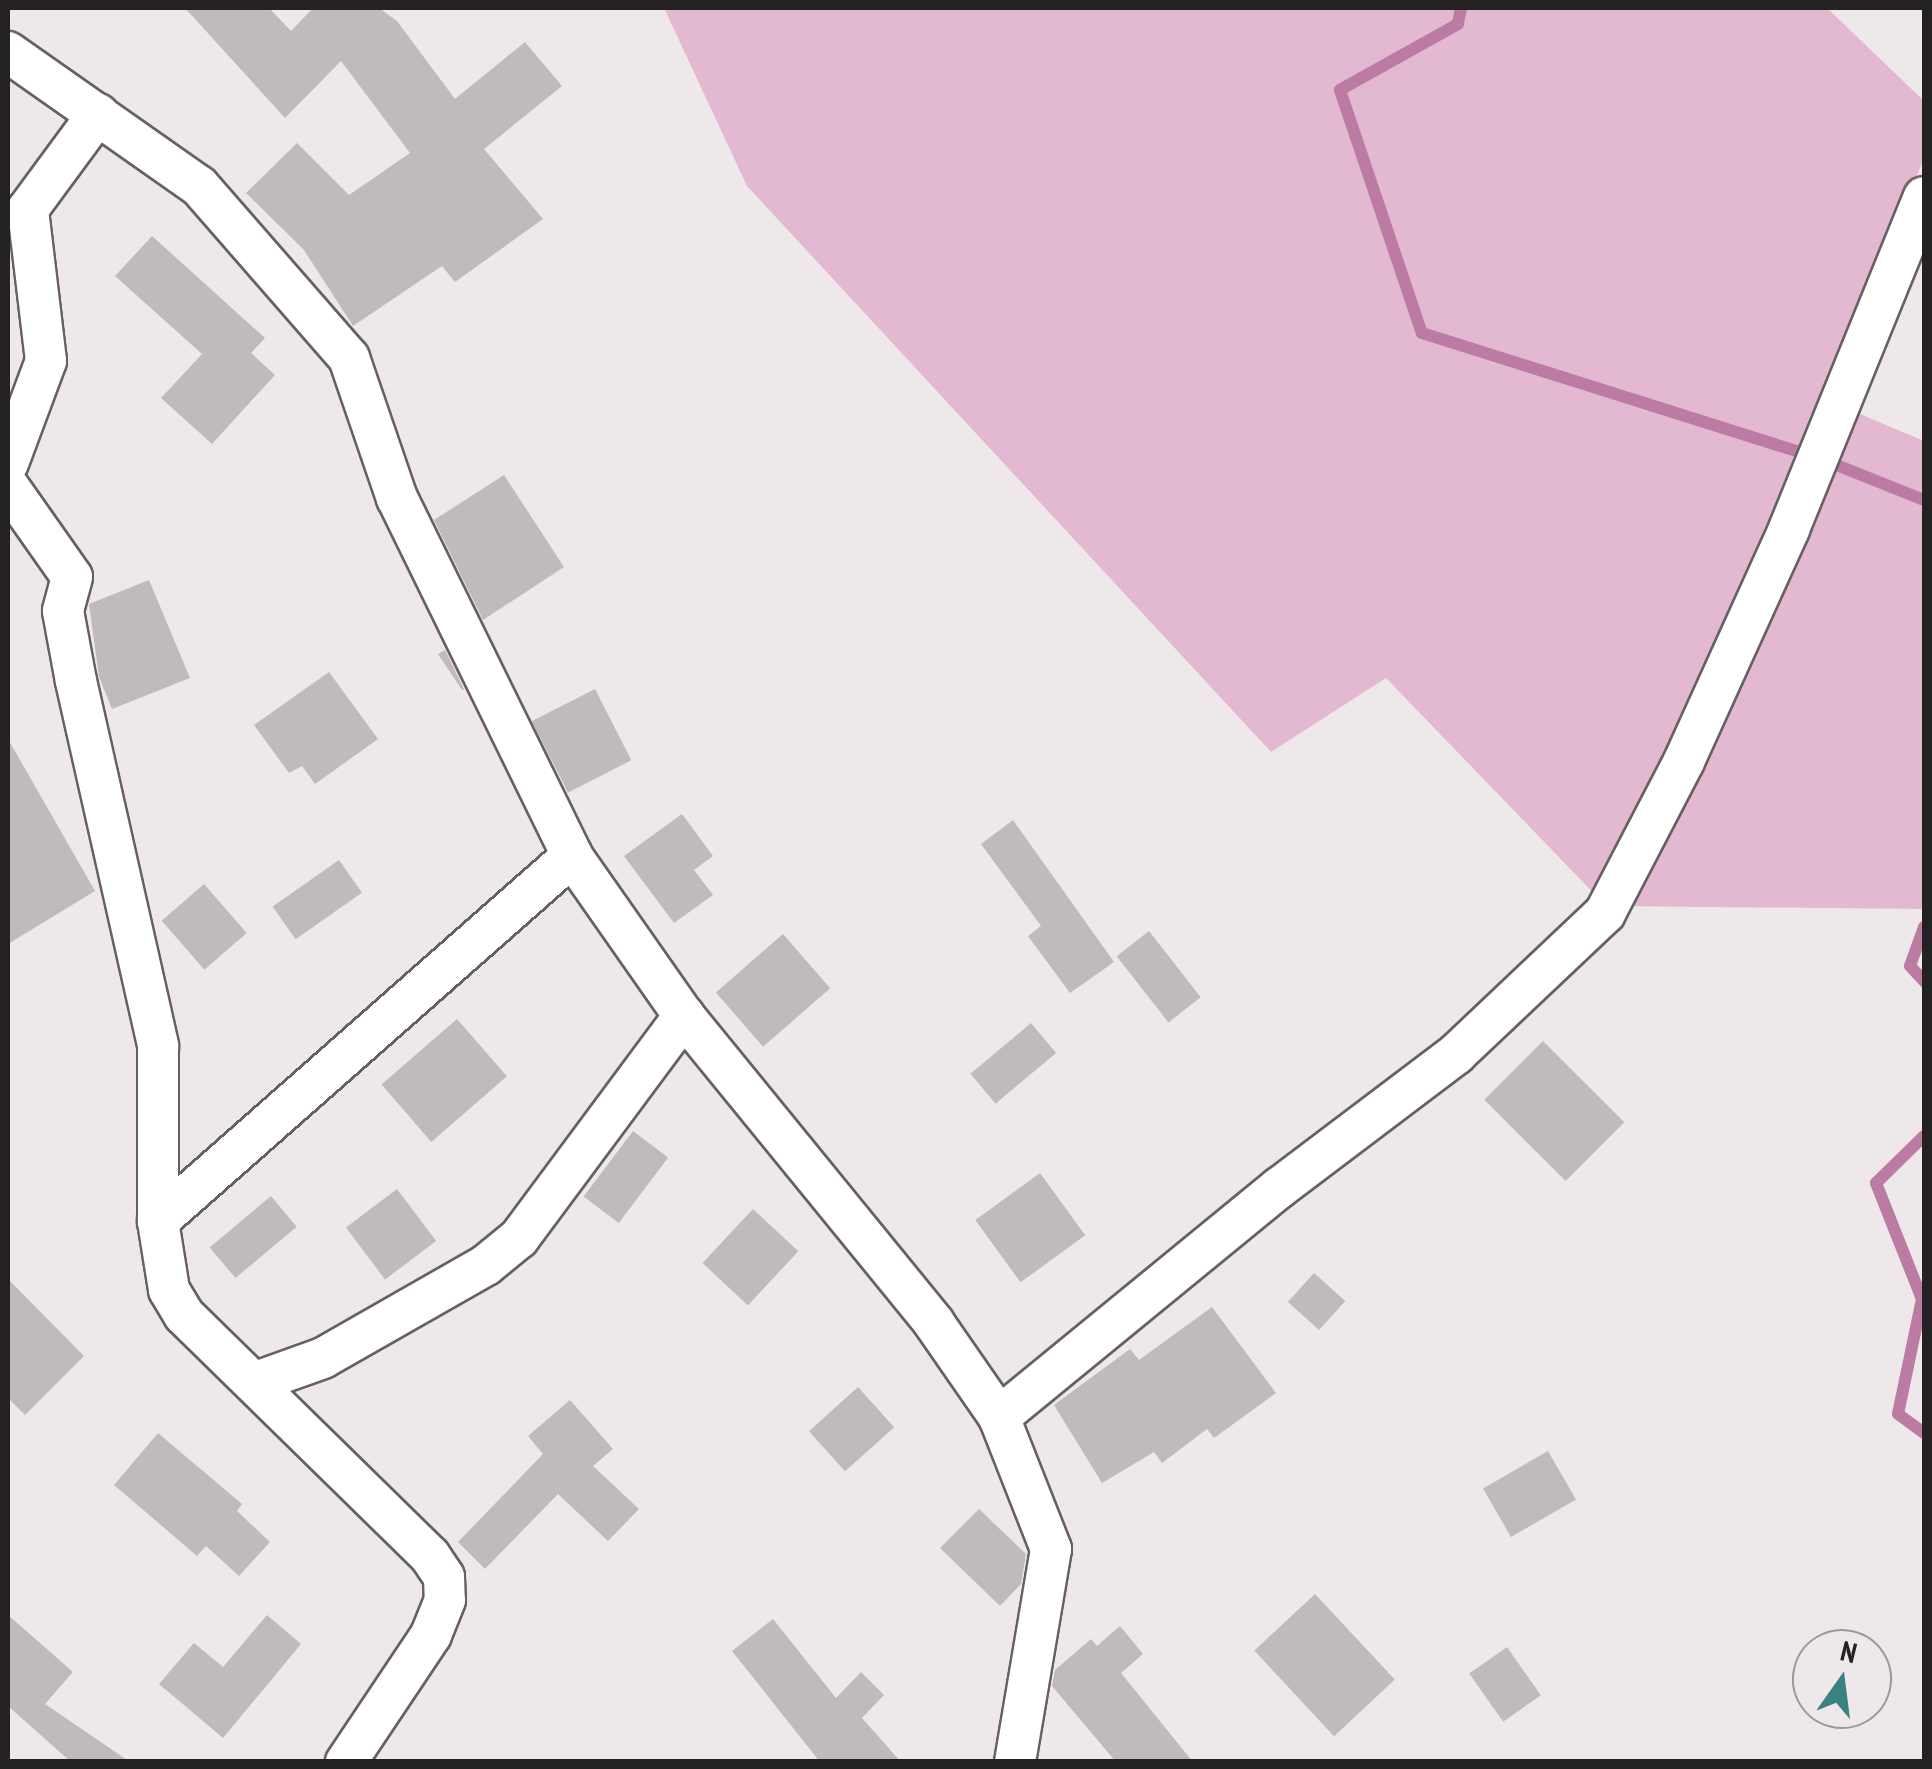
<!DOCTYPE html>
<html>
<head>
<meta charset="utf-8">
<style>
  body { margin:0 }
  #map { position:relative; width:1932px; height:1769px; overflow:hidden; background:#eee8eb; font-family:"PT Sans Narrow",sans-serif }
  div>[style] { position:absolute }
  .green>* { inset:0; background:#e3b9d2 }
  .stream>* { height:12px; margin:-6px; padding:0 6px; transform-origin:6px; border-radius:6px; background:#bb7ba3 }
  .building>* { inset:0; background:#c0babd; transform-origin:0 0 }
  .roads { filter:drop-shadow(2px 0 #666063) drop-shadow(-2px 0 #666063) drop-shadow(0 2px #666063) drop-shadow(0 -2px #666063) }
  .street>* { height:40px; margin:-20px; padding:0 20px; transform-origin:20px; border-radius:20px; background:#fff }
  span { translate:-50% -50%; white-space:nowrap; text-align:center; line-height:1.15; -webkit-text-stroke:9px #eee8eb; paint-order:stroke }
  .frame { position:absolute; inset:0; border:10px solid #242123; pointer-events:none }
  .north { position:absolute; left:1792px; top:1629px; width:100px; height:100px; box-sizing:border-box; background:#eee8eb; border:2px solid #9d989b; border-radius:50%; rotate:14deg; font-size:28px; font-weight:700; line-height:40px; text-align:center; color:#242123 }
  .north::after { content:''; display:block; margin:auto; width:35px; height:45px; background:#3a827f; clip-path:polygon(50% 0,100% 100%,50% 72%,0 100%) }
</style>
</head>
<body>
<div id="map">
  <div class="green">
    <div style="clip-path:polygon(664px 8px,1827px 8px,1924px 101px,1924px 158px,1827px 400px,1924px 441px,1924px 909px,1606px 906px,1386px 678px,1271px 752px,747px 186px)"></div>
  </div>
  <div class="stream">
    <div style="left:1461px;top:8px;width:16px;rotate:101deg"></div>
    <div style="left:1458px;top:24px;width:135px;rotate:150.8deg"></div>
    <div style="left:1340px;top:90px;width:256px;rotate:71.4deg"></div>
    <div style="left:1422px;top:333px;width:416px;rotate:17.5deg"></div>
    <div style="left:1819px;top:458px;width:113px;rotate:21.8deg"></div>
    <div style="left:1924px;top:927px;width:41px;rotate:109.7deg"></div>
    <div style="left:1910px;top:966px;width:21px;rotate:47deg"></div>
    <div style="left:1924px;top:1136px;width:67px;rotate:135.6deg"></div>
    <div style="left:1876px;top:1183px;width:125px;rotate:68.4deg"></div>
    <div style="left:1922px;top:1299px;width:117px;rotate:101.8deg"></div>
    <div style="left:1898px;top:1414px;width:32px;rotate:36deg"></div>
  </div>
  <div class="building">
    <div style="clip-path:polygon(185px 8px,269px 8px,291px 31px,313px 8px,379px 8px,397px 21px,455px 99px,525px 42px,562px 86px,484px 149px,543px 219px,455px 282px,442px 266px,353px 326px,304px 250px,246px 193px,297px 143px,349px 195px,410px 153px,341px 61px,285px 118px)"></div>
    <div style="clip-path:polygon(152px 236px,265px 338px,251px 353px,275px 375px,212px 444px,161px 398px,202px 354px,115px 276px)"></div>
    <div style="clip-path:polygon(504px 475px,564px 567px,483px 620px,434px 520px)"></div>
    <div style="clip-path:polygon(149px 580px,190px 678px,112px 709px,99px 677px,89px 604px)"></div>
    <div style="clip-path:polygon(445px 650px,464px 689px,462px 690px,438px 654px)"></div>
    <div style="clip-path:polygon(329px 672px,378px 739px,315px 784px,302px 766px,289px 773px,254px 725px)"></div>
    <div style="left:595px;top:689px;width:80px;height:71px;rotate:63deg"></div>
    <div style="clip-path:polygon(8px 739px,95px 891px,8px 944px)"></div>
    <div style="clip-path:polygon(682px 814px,713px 856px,694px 870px,713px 895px,674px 923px,624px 856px)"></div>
    <div style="clip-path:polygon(1013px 820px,1114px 962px,1070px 993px,1028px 936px,1041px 926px,981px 844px)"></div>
    <div style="left:339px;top:860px;width:40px;height:81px;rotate:55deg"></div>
    <div style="left:204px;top:884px;width:65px;height:56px;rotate:49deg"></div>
    <div style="left:1149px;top:931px;width:84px;height:41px;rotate:52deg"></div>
    <div style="left:783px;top:934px;width:72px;height:89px;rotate:49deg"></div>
    <div style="left:457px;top:1019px;width:76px;height:100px;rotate:49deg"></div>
    <div style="left:1031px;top:1023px;width:39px;height:79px;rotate:50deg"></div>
    <div style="left:1543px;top:1041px;width:115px;height:83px;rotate:45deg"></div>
    <div style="left:633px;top:1131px;width:44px;height:82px;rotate:37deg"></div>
    <div style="left:1040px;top:1173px;width:77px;height:80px;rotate:54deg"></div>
    <div style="left:397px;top:1189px;width:65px;height:64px;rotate:53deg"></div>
    <div style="left:271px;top:1196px;width:40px;height:80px;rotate:50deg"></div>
    <div style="left:753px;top:1209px;width:62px;height:74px;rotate:43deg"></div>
    <div style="left:1314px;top:1273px;width:42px;height:39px;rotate:42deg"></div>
    <div style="clip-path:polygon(8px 1279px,84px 1356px,25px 1415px,8px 1398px)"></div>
    <div style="clip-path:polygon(1212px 1307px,1276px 1393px,1214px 1438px,1207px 1429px,1162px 1463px,1154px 1452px,1102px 1483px,1054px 1405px,1130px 1349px,1139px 1360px)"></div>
    <div style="left:858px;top:1387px;width:54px;height:66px;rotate:48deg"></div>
    <div style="clip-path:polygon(570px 1400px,613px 1449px,593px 1466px,639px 1509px,608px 1541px,558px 1494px,485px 1569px,458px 1542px,543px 1454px,528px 1436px)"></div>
    <div style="clip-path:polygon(158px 1433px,242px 1504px,237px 1511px,270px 1542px,239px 1576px,206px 1546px,197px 1556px,114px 1485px)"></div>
    <div style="left:1548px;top:1451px;width:56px;height:75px;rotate:60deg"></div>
    <div style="clip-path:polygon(979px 1509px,1026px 1554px,1021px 1584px,1000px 1606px,940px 1548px)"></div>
    <div style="left:1315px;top:1594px;width:117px;height:83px;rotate:47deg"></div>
    <div style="clip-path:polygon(8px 1615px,73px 1672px,45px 1704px,130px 1762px,71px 1762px,8px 1706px)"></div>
    <div style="clip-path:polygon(267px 1615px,301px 1644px,223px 1738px,159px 1684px,194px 1643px,223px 1667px)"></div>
    <div style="clip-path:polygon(773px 1619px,836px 1698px,861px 1672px,884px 1695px,862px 1718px,901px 1762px,820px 1762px,732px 1651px)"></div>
    <div style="clip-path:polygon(1120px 1626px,1143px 1654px,1121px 1673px,1193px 1762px,1116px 1762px,1052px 1686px,1055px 1670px,1091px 1639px,1097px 1646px)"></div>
    <div style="left:1507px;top:1647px;width:59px;height:46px;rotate:55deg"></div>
  </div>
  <div class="roads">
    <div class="street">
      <div style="left:8px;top:52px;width:233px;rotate:35.1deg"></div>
      <div style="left:199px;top:186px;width:228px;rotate:48.9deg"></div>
      <div style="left:349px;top:358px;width:148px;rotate:71.1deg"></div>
      <div style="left:397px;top:498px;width:398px;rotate:63.9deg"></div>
      <div style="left:572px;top:856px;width:195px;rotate:55deg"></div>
      <div style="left:684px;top:1016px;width:396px;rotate:50.8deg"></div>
      <div style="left:934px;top:1323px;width:114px;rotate:55.3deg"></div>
      <div style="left:999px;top:1417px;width:142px;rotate:68.5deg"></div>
      <div style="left:1051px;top:1549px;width:216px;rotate:99.6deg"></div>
      <div style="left:8px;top:463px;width:109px;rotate:-69.6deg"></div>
      <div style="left:46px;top:361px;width:153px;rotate:-96.8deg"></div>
      <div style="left:28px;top:209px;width:118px;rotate:-53.6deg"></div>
      <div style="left:8px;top:486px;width:111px;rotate:54.9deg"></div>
      <div style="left:72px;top:577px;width:35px;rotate:105deg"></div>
      <div style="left:63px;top:611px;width:71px;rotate:79.5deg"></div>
      <div style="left:76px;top:681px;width:374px;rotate:77.3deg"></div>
      <div style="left:158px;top:1046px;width:175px;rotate:90deg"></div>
      <div style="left:158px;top:1221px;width:70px;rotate:80.9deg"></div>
      <div style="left:169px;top:1290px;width:29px;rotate:59deg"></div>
      <div style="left:184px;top:1315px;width:344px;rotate:44.4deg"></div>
      <div style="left:430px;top:1556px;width:25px;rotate:56deg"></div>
      <div style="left:444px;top:1577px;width:23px;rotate:88deg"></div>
      <div style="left:445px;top:1600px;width:38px;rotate:112deg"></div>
      <div style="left:431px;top:1635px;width:153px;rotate:123.8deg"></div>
      <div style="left:158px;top:1221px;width:552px;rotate:-41.4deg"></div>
      <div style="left:256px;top:1382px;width:71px;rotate:-19.7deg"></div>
      <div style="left:323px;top:1358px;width:188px;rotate:-29.7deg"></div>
      <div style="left:486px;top:1265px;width:43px;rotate:-39.3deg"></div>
      <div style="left:519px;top:1238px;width:277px;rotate:-53.4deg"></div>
      <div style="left:999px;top:1417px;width:362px;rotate:-39.3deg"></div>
      <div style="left:1279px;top:1188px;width:222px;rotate:-37.1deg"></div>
      <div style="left:1456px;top:1054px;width:205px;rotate:-43.4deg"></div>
      <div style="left:1605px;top:913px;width:171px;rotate:-62.5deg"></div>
      <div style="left:1684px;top:761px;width:255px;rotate:-65.6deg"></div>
      <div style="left:1789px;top:529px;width:358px;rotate:-67.9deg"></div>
    </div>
  </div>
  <div class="frame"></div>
  <div class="north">N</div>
</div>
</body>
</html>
